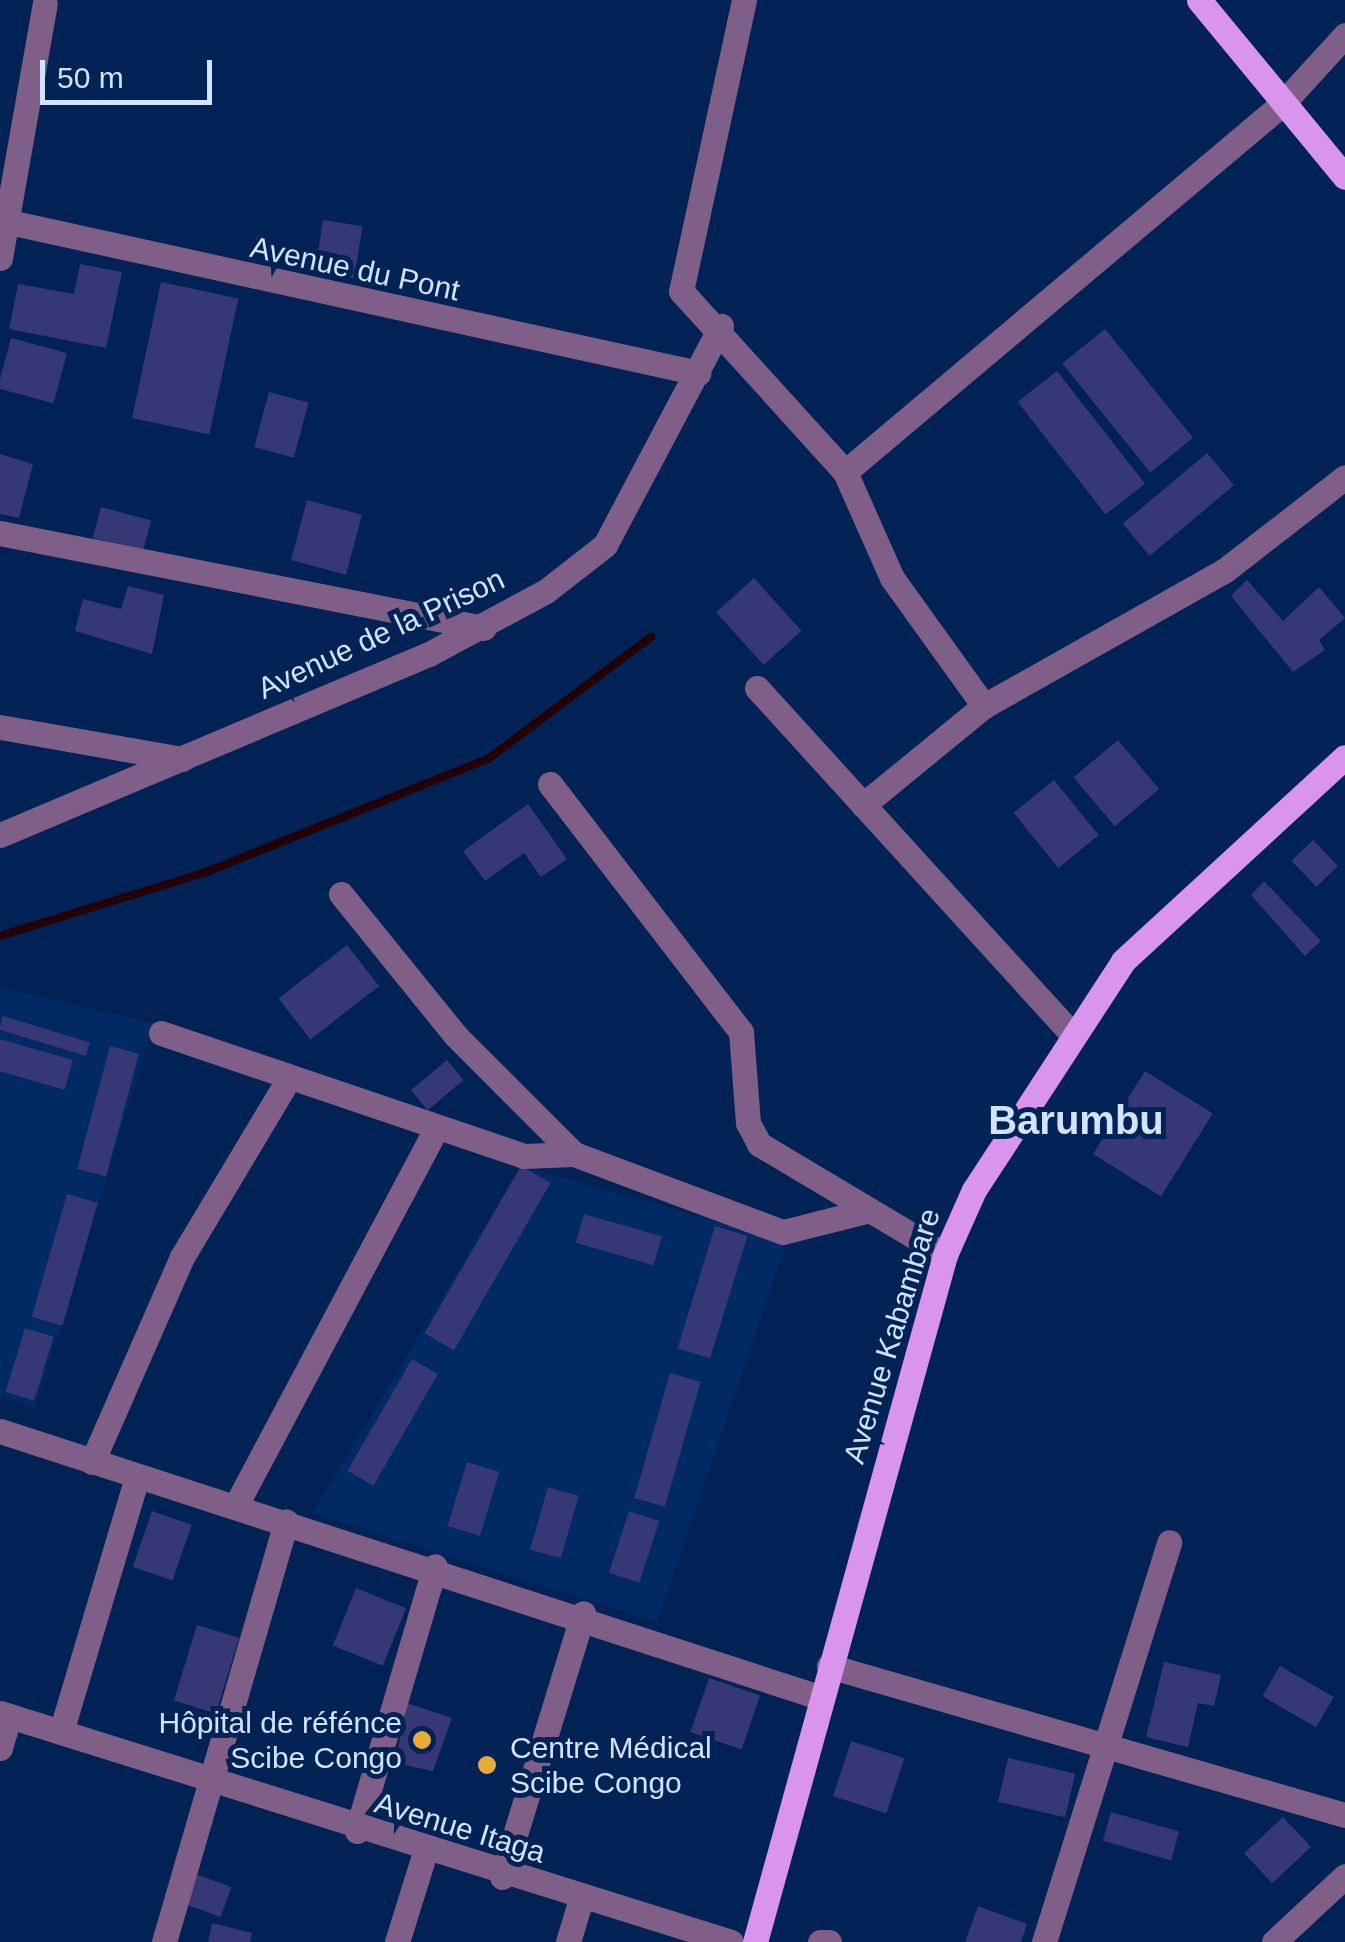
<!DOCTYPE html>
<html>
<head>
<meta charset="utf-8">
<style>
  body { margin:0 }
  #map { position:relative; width:1345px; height:1942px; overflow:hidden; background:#025; font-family:Arial,sans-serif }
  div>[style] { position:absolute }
  .built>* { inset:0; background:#012963 }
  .stream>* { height:8px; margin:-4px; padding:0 4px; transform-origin:4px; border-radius:4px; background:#240004 }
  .building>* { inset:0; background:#353874; transform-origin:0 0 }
  .minor>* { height:25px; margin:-12.5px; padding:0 12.5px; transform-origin:12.5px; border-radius:12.5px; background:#7f5e88 }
  .major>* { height:25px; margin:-12.5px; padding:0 12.5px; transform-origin:12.5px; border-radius:12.5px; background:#d994ed }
  .dots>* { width:28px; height:28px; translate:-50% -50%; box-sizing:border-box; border:5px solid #025; border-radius:50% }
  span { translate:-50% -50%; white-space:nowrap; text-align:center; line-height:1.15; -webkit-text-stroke:10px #025; paint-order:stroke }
  .street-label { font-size:30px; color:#d2e3fd }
  .poi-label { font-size:30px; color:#d2e3fd }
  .right { translate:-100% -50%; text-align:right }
  .left { translate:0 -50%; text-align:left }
  .district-label { font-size:40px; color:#d2e3fd; font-weight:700 }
  .scale { position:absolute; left:40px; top:60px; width:172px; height:45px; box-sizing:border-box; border:5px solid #d2e3fd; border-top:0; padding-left:12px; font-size:30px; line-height:35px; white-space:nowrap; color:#d2e3fd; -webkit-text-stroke:8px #025; paint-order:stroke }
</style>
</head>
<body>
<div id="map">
  <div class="built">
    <div style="clip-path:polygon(0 987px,154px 1023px,35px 1408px,0 1396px)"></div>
    <div style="clip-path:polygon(521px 1166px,787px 1241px,657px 1622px,312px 1513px)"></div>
  </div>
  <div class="stream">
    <div style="left:0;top:936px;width:214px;rotate:-17.2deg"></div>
    <div style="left:204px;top:873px;width:306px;rotate:-21.9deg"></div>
    <div style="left:488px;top:759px;width:204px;rotate:-36.8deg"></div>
  </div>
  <div class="building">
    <div style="left:323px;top:220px;width:40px;height:53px;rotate:9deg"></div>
    <div style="clip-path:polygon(80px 264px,122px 272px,106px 348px,9px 329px,18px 284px,74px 294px)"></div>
    <div style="left:161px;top:282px;width:79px;height:139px;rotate:12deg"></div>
    <div style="left:1105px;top:329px;width:140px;height:55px;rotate:51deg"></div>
    <div style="left:11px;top:338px;width:58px;height:52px;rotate:15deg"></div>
    <div style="left:1057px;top:371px;width:143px;height:50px;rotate:52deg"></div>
    <div style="left:269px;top:392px;width:41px;height:57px;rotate:15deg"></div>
    <div style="left:1207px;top:453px;width:42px;height:110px;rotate:50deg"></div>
    <div style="clip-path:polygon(0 454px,33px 464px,19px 518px,0 514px)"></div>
    <div style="left:307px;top:500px;width:57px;height:62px;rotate:15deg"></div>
    <div style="left:101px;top:507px;width:52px;height:32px;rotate:15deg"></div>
    <div style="left:754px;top:578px;width:71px;height:51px;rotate:48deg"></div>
    <div style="clip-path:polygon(1247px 580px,1283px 621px,1319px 587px,1345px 618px,1319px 640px,1325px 650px,1293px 672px,1231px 596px)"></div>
    <div style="clip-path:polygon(128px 586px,164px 595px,152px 654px,75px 631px,83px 599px,121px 609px)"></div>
    <div style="left:1118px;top:740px;width:64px;height:58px;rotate:50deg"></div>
    <div style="left:1054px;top:780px;width:71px;height:52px;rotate:51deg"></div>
    <div style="clip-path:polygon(528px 804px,567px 859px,541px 877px,524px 853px,485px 881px,463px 851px)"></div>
    <div style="left:1313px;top:840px;width:36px;height:30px;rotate:46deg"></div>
    <div style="clip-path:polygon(1264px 881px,1321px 941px,1305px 956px,1251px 895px)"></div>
    <div style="left:347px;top:945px;width:52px;height:87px;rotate:52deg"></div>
    <div style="left:3px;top:1016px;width:91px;height:14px;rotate:17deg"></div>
    <div style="left:0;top:1039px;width:76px;height:31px;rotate:16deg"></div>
    <div style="left:110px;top:1046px;width:30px;height:127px;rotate:15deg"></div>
    <div style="left:447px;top:1060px;width:26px;height:47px;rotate:50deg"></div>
    <div style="left:1145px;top:1071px;width:80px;height:98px;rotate:32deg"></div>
    <div style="left:521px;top:1166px;width:34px;height:193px;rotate:30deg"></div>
    <div style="left:67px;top:1194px;width:32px;height:128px;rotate:16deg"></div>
    <div style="left:584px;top:1214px;width:81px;height:30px;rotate:16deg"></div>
    <div style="left:715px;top:1226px;width:34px;height:128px;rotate:17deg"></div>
    <div style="left:25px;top:1328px;width:30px;height:67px;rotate:17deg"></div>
    <div style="left:412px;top:1359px;width:30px;height:129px;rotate:30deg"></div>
    <div style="left:670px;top:1373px;width:32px;height:130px;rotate:16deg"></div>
    <div style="left:467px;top:1462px;width:34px;height:67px;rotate:17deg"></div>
    <div style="left:548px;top:1487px;width:32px;height:65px;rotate:16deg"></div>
    <div style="left:152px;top:1511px;width:42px;height:59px;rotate:19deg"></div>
    <div style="left:629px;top:1511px;width:32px;height:65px;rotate:18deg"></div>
    <div style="left:356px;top:1588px;width:54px;height:62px;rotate:22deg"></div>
    <div style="left:197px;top:1625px;width:44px;height:79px;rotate:17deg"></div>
    <div style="clip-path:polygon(1164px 1662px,1221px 1675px,1214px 1706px,1198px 1703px,1188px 1747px,1146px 1737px)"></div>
    <div style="left:1280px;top:1666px;width:62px;height:35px;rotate:30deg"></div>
    <div style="left:709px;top:1678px;width:54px;height:57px;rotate:19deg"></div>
    <div style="clip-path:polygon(407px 1703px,452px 1718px,433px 1771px,395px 1763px)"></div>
    <div style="left:851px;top:1741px;width:56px;height:58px;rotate:18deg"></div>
    <div style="left:1008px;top:1758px;width:69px;height:45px;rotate:13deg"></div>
    <div style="left:1111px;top:1812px;width:71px;height:30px;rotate:16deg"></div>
    <div style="left:1283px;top:1817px;width:41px;height:53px;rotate:47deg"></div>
    <div style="left:193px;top:1873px;width:41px;height:32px;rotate:20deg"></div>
    <div style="clip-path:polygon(978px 1906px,1027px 1924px,1021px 1942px,965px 1942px)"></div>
    <div style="clip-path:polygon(212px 1923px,252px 1933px,250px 1942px,208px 1942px)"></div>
  </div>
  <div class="minor">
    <div style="left:744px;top:0;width:298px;rotate:102.2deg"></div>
    <div style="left:681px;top:291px;width:244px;rotate:47.8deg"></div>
    <div style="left:845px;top:472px;width:116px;rotate:66.1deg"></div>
    <div style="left:892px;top:578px;width:158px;rotate:54.3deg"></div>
    <div style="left:0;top:220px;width:715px;rotate:12.36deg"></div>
    <div style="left:0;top:258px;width:258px;rotate:-80deg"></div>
    <div style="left:845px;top:472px;width:571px;rotate:-40.1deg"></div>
    <div style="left:1282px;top:104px;width:93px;rotate:-47.6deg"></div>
    <div style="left:0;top:533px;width:493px;rotate:11.1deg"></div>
    <div style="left:757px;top:688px;width:465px;rotate:47.7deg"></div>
    <div style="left:0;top:727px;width:185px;rotate:10deg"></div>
    <div style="left:550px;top:784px;width:313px;rotate:52.4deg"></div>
    <div style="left:741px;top:1032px;width:91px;rotate:85.6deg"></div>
    <div style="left:748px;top:1123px;width:24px;rotate:62deg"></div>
    <div style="left:759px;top:1144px;width:217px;rotate:30.8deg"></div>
    <div style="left:863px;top:805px;width:156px;rotate:-39.3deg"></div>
    <div style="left:984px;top:706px;width:275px;rotate:-29.4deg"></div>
    <div style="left:1224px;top:571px;width:153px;rotate:-37.8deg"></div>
    <div style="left:0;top:835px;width:466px;rotate:-22.9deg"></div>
    <div style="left:429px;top:654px;width:133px;rotate:-28.3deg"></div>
    <div style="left:546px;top:591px;width:75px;rotate:-37.9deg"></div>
    <div style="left:605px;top:545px;width:248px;rotate:-62.1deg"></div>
    <div style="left:341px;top:894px;width:181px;rotate:51deg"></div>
    <div style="left:455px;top:1035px;width:168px;rotate:45deg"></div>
    <div style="left:574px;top:1154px;width:223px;rotate:20.5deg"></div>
    <div style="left:783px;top:1232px;width:81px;rotate:-14.2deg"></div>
    <div style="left:161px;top:1033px;width:383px;rotate:18.7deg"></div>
    <div style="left:524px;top:1156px;width:50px;rotate:-2.3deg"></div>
    <div style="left:0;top:1431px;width:861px;rotate:17.99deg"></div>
    <div style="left:92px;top:1462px;width:224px;rotate:-66.3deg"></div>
    <div style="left:182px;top:1257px;width:209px;rotate:-59.1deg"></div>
    <div style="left:236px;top:1505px;width:426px;rotate:-62deg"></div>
    <div style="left:829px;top:1666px;width:537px;rotate:16.11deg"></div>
    <div style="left:0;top:1713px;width:766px;rotate:17.39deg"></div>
    <div style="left:61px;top:1732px;width:266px;rotate:-73.4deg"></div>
    <div style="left:0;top:1748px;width:33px;rotate:-74deg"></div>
    <div style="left:357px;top:1831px;width:276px;rotate:-73.6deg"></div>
    <div style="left:502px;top:1877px;width:276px;rotate:-72.9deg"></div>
    <div style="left:164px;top:1942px;width:438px;rotate:-73.8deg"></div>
    <div style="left:397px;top:1942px;width:94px;rotate:-72.7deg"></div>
    <div style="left:568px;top:1942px;width:45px;rotate:-73.2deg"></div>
    <div style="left:820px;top:1942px;width:9px"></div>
    <div style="left:1044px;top:1942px;width:419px;rotate:-72.6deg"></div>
    <div style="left:1274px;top:1942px;width:97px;rotate:-42.9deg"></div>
  </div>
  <div class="major">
    <div style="left:1199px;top:0;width:229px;rotate:50.5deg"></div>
    <div style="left:755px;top:1942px;width:713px;rotate:-74.54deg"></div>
    <div style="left:945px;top:1255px;width:71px;rotate:-66deg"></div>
    <div style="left:974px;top:1190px;width:273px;rotate:-56.9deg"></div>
    <div style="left:1123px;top:961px;width:301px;rotate:-42.6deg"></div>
  </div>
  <div class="dots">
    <div style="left:422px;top:1740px;background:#e9ab38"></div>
    <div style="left:487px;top:1765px;background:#e9ab38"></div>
  </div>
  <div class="street-label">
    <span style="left:355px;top:269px;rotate:12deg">Avenue du Pont</span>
    <span style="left:381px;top:634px;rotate:-25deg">Avenue de la Prison</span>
    <span style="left:892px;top:1336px;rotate:-73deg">Avenue Kabambare</span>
    <span style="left:460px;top:1828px;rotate:17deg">Avenue Itaga</span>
  </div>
  <div class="poi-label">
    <span class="right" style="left:402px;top:1740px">Hôpital de réfénce<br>Scibe Congo</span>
    <span class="left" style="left:510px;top:1765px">Centre Médical<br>Scibe Congo</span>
  </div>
  <div class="district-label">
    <span style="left:1076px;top:1120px">Barumbu</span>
  </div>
  <div class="scale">50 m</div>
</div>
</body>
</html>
